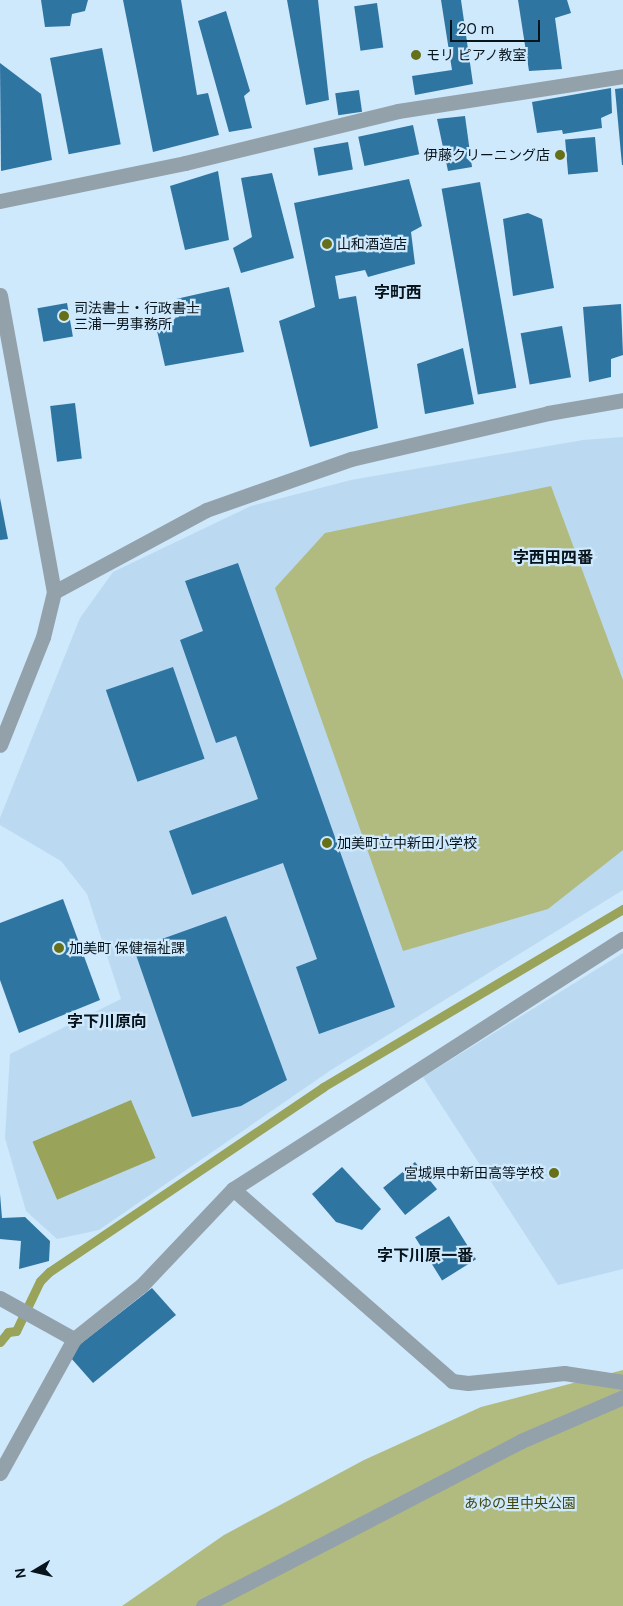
<!DOCTYPE html>
<html>
<head>
<meta charset="utf-8">
<style>
  body { margin:0 }
  #map { position:relative; width:623px; height:1606px; overflow:hidden; background:#cee8fc; font-family:"DM Sans","Noto Sans JP",sans-serif }
  div>[style] { position:absolute }
  .built>* { inset:0; background:#bbdaf1 }
  .green>* { inset:0; background:#b1bb80 }
  .water>* { inset:0; background:#99a45a; transform-origin:0 0 }
  .stream>* { height:9px; margin:-4.5px; padding:0 4.5px; transform-origin:4.5px; border-radius:4.5px; background:#99a45a }
  .building>* { inset:0; background:#2f75a2; transform-origin:0 0 }
  .minor>* { height:15px; margin:-7.5px; padding:0 7.5px; transform-origin:7.5px; border-radius:7.5px; background:#93a1ab }
  .dots>* { width:14px; height:14px; translate:-50% -50%; box-sizing:border-box; border:2px solid #cee8fc; border-radius:50% }
  span { translate:-50% -50%; white-space:nowrap; text-align:center; line-height:1.15; -webkit-text-stroke:4.5px #cee8fc; paint-order:stroke }
  .poi-label { font-size:14px; color:#08141c }
  .left { translate:0 -50%; text-align:left }
  .right { translate:-100% -50%; text-align:right }
  .park-label { font-size:14px; color:#40470e }
  .quarter-label { font-size:16px; color:#08141c; font-weight:700 }
  .north { position:absolute; left:10px; top:1546px; width:50px; height:50px; -webkit-text-stroke:4px #cee8fc; paint-order:stroke; rotate:261deg; font-size:14px; font-weight:700; line-height:20px; text-align:center; color:#08141c }
  .north::after { content:''; display:block; margin:auto; width:18px; height:22px; background:#08141c; clip-path:polygon(50% 0,100% 100%,50% 72%,0 100%) }
  .scale { position:absolute; left:450px; top:20px; width:90px; height:22px; box-sizing:border-box; border:2px solid #08141c; border-top:0; padding-left:6px; font-size:15px; line-height:18px; white-space:nowrap; color:#08141c; -webkit-text-stroke:4px #cee8fc; paint-order:stroke }
</style>
</head>
<body>
<div id="map">
  <div class="built">
    <div style="clip-path:polygon(623px 437px,623px 890px,331px 1070px,99px 1230px,57px 1239px,26px 1211px,5px 1138px,10px 1054px,121px 999px,87px 894px,61px 861px,0 825px,0 818px,80px 618px,113px 572px,251px 506px,351px 480px,583px 440px)"></div>
    <div style="clip-path:polygon(623px 953px,623px 1269px,558px 1285px,423px 1077px)"></div>
  </div>
  <div class="green">
    <div style="clip-path:polygon(551px 486px,623px 680px,623px 850px,548px 909px,403px 951px,275px 588px,325px 533px)"></div>
    <div style="clip-path:polygon(623px 1370px,623px 1606px,122px 1606px,224px 1535px,364px 1460px,481px 1407px)"></div>
  </div>
  <div class="water">
    <div style="left:131px;top:1100px;width:63px;height:107px;rotate:67deg"></div>
  </div>
  <div class="stream">
    <div style="left:0;top:1342px;width:13px;rotate:-51deg"></div>
    <div style="left:8px;top:1332px;width:8px;rotate:-7deg"></div>
    <div style="left:16px;top:1331px;width:55px;rotate:-64.4deg"></div>
    <div style="left:40px;top:1281px;width:13px;rotate:-45deg"></div>
    <div style="left:49px;top:1272px;width:331px;rotate:-34deg"></div>
    <div style="left:323px;top:1087px;width:349px;rotate:-30.7deg"></div>
  </div>
  <div class="building">
    <div style="clip-path:polygon(41px 0,88px 0,85px 11px,72px 14px,70px 26px,45px 27px)"></div>
    <div style="clip-path:polygon(123px 0,181px 0,197px 95px,208px 93px,219px 135px,153px 152px)"></div>
    <div style="clip-path:polygon(287px 0,318px 0,329px 100px,306px 105px)"></div>
    <div style="clip-path:polygon(441px 0,461px 0,473px 84px,415px 95px,412px 76px,452px 70px)"></div>
    <div style="clip-path:polygon(518px 0,567px 0,571px 13px,555px 18px,562px 69px,529px 71px)"></div>
    <div style="left:377px;top:3px;width:45px;height:23px;rotate:82deg"></div>
    <div style="clip-path:polygon(226px 11px,250px 91px,244px 96px,252px 128px,229px 132px,198px 21px)"></div>
    <div style="left:102px;top:48px;width:98px;height:53px;rotate:79deg"></div>
    <div style="clip-path:polygon(0 63px,41px 94px,52px 160px,1px 171px)"></div>
    <div style="clip-path:polygon(611px 88px,612px 113px,601px 118px,602px 128px,563px 134px,562px 130px,537px 133px,532px 102px)"></div>
    <div style="clip-path:polygon(623px 88px,623px 165px,622px 165px,615px 89px)"></div>
    <div style="left:359px;top:90px;width:22px;height:24px;rotate:82deg"></div>
    <div style="clip-path:polygon(465px 116px,472px 167px,448px 171px,437px 119px)"></div>
    <div style="left:413px;top:125px;width:30px;height:56px;rotate:78deg"></div>
    <div style="left:595px;top:137px;width:35px;height:30px;rotate:85deg"></div>
    <div style="left:348px;top:142px;width:28px;height:35px;rotate:80deg"></div>
    <div style="clip-path:polygon(218px 171px,229px 240px,185px 250px,170px 186px)"></div>
    <div style="clip-path:polygon(272px 173px,294px 258px,241px 273px,233px 248px,252px 237px,241px 178px)"></div>
    <div style="clip-path:polygon(409px 179px,422px 226px,411px 232px,415px 264px,368px 277px,365px 270px,335px 276px,339px 299px,356px 296px,378px 428px,310px 447px,279px 321px,315px 307px,294px 203px)"></div>
    <div style="left:480px;top:182px;width:209px;height:39px;rotate:80deg"></div>
    <div style="clip-path:polygon(528px 213px,542px 219px,554px 288px,513px 296px,503px 219px)"></div>
    <div style="clip-path:polygon(229px 287px,244px 352px,165px 366px,155px 322px,179px 317px,176px 299px)"></div>
    <div style="left:67px;top:303px;width:34px;height:30px;rotate:80deg"></div>
    <div style="clip-path:polygon(621px 304px,623px 355px,611px 359px,611px 377px,589px 382px,583px 307px)"></div>
    <div style="left:562px;top:326px;width:52px;height:42px;rotate:80deg"></div>
    <div style="clip-path:polygon(463px 348px,474px 404px,425px 414px,417px 364px)"></div>
    <div style="left:75px;top:403px;width:56px;height:25px;rotate:83deg"></div>
    <div style="clip-path:polygon(0 498px,8px 539px,0 540px)"></div>
    <div style="clip-path:polygon(238px 563px,395px 1007px,319px 1034px,296px 967px,317px 959px,283px 863px,192px 895px,169px 831px,258px 799px,236px 736px,216px 743px,180px 640px,203px 631px,185px 581px)"></div>
    <div style="left:173px;top:667px;width:97px;height:71px;rotate:71deg"></div>
    <div style="clip-path:polygon(63px 899px,100px 1000px,19px 1033px,0 980px,0 923px)"></div>
    <div style="clip-path:polygon(226px 916px,287px 1080px,241px 1106px,192px 1117px,134px 949px)"></div>
    <div style="left:415px;top:1162px;width:35px;height:41px;rotate:51deg"></div>
    <div style="clip-path:polygon(342px 1167px,381px 1209px,362px 1230px,336px 1222px,312px 1194px)"></div>
    <div style="clip-path:polygon(0 1194px,2px 1218px,25px 1217px,50px 1241px,49px 1261px,19px 1269px,21px 1241px,0 1239px)"></div>
    <div style="left:449px;top:1216px;width:51px;height:40px;rotate:58deg"></div>
    <div style="clip-path:polygon(152px 1288px,176px 1315px,93px 1383px,71px 1358px,79px 1345px)"></div>
  </div>
  <div class="minor">
    <div style="left:0;top:201px;width:189px;rotate:-11.6deg"></div>
    <div style="left:185px;top:163px;width:219px;rotate:-13.7deg"></div>
    <div style="left:398px;top:111px;width:228px;rotate:-8.8deg"></div>
    <div style="left:0;top:295px;width:302px;rotate:79.7deg"></div>
    <div style="left:54px;top:592px;width:46px;rotate:103.7deg"></div>
    <div style="left:43px;top:637px;width:116px;rotate:111.7deg"></div>
    <div style="left:54px;top:592px;width:173px;rotate:-28.3deg"></div>
    <div style="left:206px;top:510px;width:154px;rotate:-19.4deg"></div>
    <div style="left:351px;top:459px;width:202px;rotate:-13.1deg"></div>
    <div style="left:548px;top:413px;width:76px;rotate:-9.8deg"></div>
    <div style="left:233px;top:1189px;width:291px;rotate:41.2deg"></div>
    <div style="left:452px;top:1381px;width:16px;rotate:7deg"></div>
    <div style="left:468px;top:1383px;width:97px;rotate:-5.9deg"></div>
    <div style="left:564px;top:1373px;width:60px;rotate:8.7deg"></div>
    <div style="left:0;top:1298px;width:85px;rotate:29deg"></div>
    <div style="left:0;top:1473px;width:153px;rotate:-61.1deg"></div>
    <div style="left:74px;top:1339px;width:87px;rotate:-38.5deg"></div>
    <div style="left:142px;top:1285px;width:132px;rotate:-46.5deg"></div>
    <div style="left:233px;top:1189px;width:463px;rotate:-32.7deg"></div>
    <div style="left:203px;top:1606px;width:358px;rotate:-27.4deg"></div>
    <div style="left:521px;top:1441px;width:111px;rotate:-23.3deg"></div>
  </div>
  <div class="dots">
    <div style="left:416px;top:55px;background:#667019"></div>
    <div style="left:560px;top:155px;background:#667019"></div>
    <div style="left:327px;top:244px;background:#667019"></div>
    <div style="left:64px;top:316px;background:#667019"></div>
    <div style="left:327px;top:843px;background:#667019"></div>
    <div style="left:59px;top:948px;background:#667019"></div>
    <div style="left:554px;top:1173px;background:#667019"></div>
  </div>
  <div class="poi-label">
    <span class="left" style="left:426px;top:55px">モリ ピアノ教室</span>
    <span class="right" style="left:550px;top:155px">伊藤クリーニング店</span>
    <span class="left" style="left:337px;top:244px">山和酒造店</span>
    <span class="left" style="left:74px;top:316px">司法書士・行政書士<br>三浦一男事務所</span>
    <span class="left" style="left:337px;top:843px">加美町立中新田小学校</span>
    <span class="left" style="left:69px;top:948px">加美町 保健福祉課</span>
    <span class="right" style="left:544px;top:1173px">宮城県中新田高等学校</span>
  </div>
  <div class="park-label">
    <span style="left:520px;top:1503px">あゆの里中央公園</span>
  </div>
  <div class="quarter-label">
    <span style="left:398px;top:293px">字町西</span>
    <span style="left:553px;top:558px">字西田四番</span>
    <span style="left:107px;top:1022px">字下川原向</span>
    <span style="left:425px;top:1256px">字下川原一番</span>
  </div>
  <div class="north">N</div>
  <div class="scale">20 m</div>
</div>
</body>
</html>
